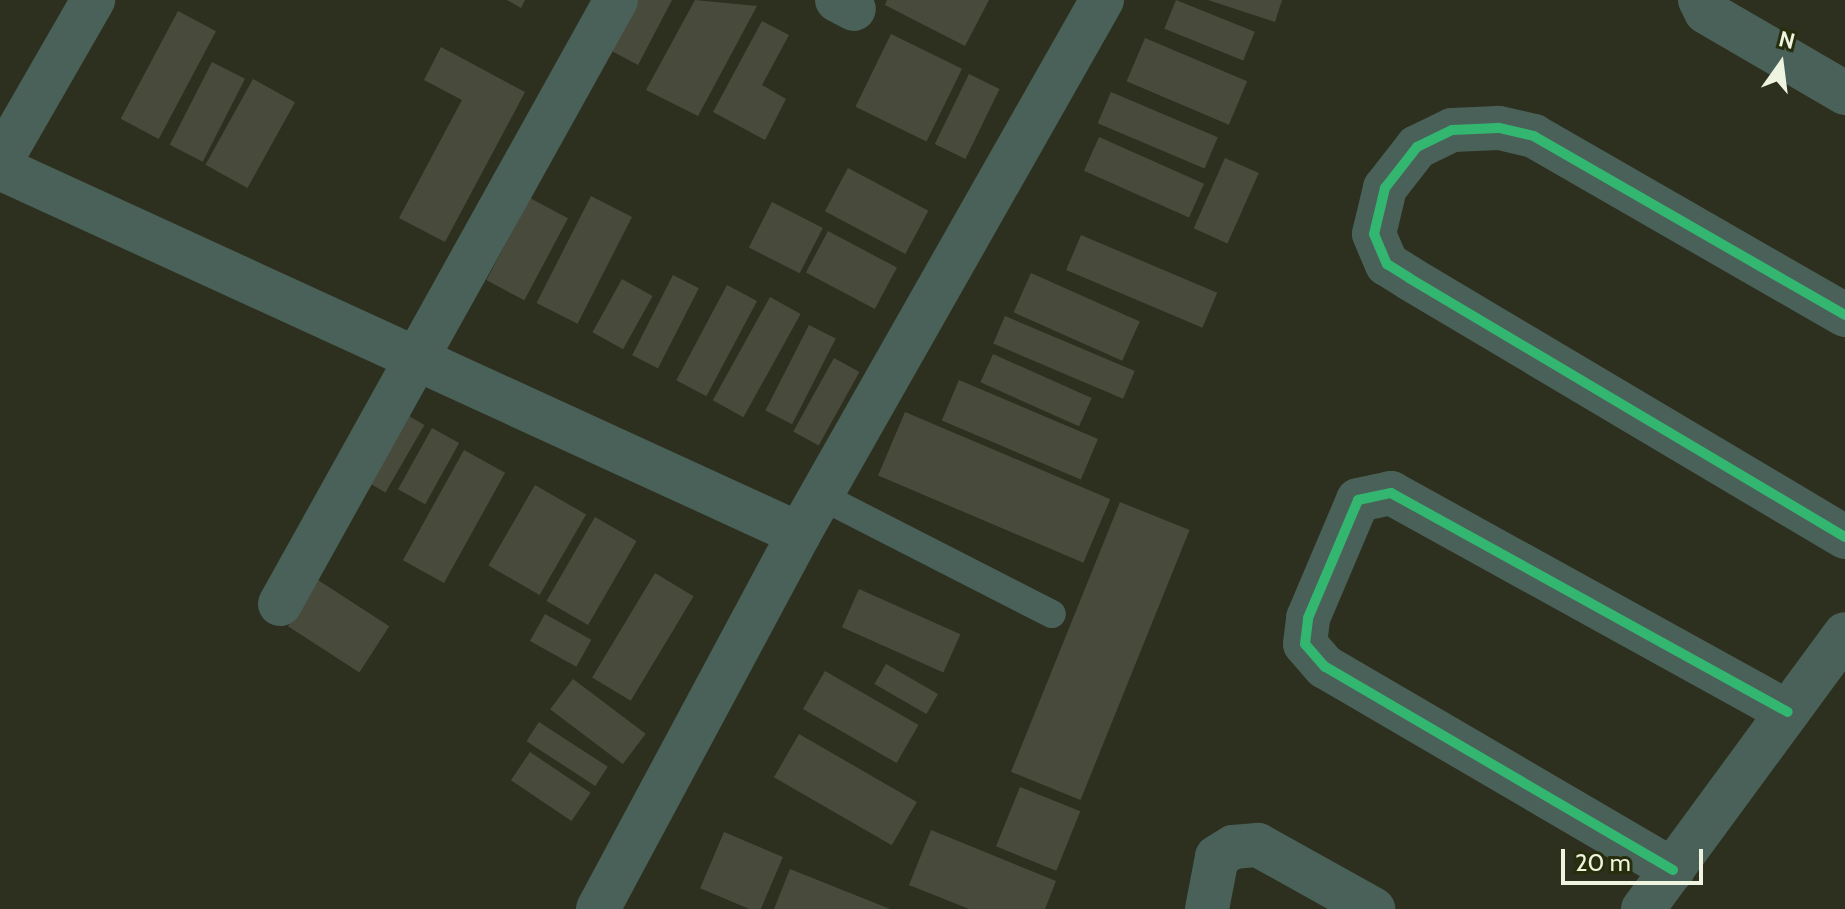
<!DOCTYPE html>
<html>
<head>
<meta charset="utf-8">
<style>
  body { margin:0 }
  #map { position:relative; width:1845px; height:909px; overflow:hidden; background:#2d301e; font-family:Cabin,sans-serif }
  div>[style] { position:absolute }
  .building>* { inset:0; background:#484b3c; transform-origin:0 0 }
  .service>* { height:28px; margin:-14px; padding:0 14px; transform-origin:14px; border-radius:14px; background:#4a6159 }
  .minor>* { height:44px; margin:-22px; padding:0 22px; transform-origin:22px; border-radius:22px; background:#4a6159 }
  .cycleway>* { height:10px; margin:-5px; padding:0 5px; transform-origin:5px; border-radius:5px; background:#33b770 }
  span { translate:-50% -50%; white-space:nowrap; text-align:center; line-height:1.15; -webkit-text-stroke:7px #272e0c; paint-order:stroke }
  .north { position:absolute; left:1741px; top:24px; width:80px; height:80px; -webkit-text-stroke:6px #272e0c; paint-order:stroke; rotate:14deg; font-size:22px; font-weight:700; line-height:32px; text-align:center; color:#eff4e1 }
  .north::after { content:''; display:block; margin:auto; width:28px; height:36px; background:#eff4e1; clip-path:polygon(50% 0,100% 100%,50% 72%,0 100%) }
  .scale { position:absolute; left:1561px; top:849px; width:142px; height:36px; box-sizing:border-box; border:4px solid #eff4e1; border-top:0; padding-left:10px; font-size:24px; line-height:28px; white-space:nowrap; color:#eff4e1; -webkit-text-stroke:6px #272e0c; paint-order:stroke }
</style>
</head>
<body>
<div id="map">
  <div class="building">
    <div style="clip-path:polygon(507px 0,525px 0,521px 8px)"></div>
    <div style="clip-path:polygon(628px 0,672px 0,638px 65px,604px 47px)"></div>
    <div style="clip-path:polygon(695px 0,757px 6px,698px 116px,646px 90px)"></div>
    <div style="clip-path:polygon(887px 0,989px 0,965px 46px,885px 5px)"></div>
    <div style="left:1176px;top:0;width:85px;height:31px;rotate:22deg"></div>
    <div style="clip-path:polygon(1208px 0,1282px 0,1275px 22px)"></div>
    <div style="left:178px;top:11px;width:43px;height:122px;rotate:28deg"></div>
    <div style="clip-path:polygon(762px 21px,789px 35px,762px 85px,786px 99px,765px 140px,713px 112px)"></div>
    <div style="left:891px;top:34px;width:79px;height:81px;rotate:26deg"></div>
    <div style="left:1145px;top:38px;width:111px;height:47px;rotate:23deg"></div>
    <div style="clip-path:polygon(441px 47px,525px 92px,445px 242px,399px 218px,462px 100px,424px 80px)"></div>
    <div style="left:212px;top:62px;width:37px;height:93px;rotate:27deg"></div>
    <div style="left:969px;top:74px;width:34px;height:78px;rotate:26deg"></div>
    <div style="left:253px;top:79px;width:48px;height:98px;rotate:29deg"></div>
    <div style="left:1111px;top:92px;width:116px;height:34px;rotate:23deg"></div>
    <div style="left:1099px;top:137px;width:115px;height:37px;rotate:24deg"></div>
    <div style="left:1225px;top:158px;width:37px;height:77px;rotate:24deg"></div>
    <div style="left:848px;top:168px;width:91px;height:49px;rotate:28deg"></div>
    <div style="left:591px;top:196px;width:46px;height:120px;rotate:27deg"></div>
    <div style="left:530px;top:198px;width:43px;height:93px;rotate:28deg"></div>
    <div style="left:772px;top:202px;width:57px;height:51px;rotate:27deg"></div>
    <div style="left:828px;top:231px;width:78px;height:47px;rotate:28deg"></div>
    <div style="left:1081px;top:235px;width:148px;height:38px;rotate:23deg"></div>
    <div style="left:1031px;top:273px;width:119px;height:43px;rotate:24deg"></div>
    <div style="left:673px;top:275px;width:29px;height:90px;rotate:27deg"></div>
    <div style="left:622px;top:279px;width:35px;height:61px;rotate:29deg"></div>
    <div style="left:727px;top:285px;width:34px;height:108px;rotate:28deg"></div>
    <div style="left:770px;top:297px;width:35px;height:118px;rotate:29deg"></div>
    <div style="left:1005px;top:316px;width:141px;height:30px;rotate:23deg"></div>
    <div style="left:809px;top:325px;width:30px;height:96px;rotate:27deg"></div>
    <div style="left:993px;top:354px;width:108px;height:31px;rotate:24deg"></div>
    <div style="left:834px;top:358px;width:29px;height:84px;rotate:29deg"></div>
    <div style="left:959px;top:380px;width:151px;height:44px;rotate:23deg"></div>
    <div style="left:395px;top:408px;width:34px;height:78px;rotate:30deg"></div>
    <div style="left:905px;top:412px;width:223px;height:69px;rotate:23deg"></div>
    <div style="left:432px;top:428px;width:31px;height:70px;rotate:29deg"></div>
    <div style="left:464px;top:450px;width:47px;height:126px;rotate:29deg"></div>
    <div style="left:535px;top:485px;width:59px;height:93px;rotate:30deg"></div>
    <div style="left:1120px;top:502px;width:75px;height:291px;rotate:22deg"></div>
    <div style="left:595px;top:517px;width:48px;height:97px;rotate:30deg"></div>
    <div style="left:655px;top:573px;width:45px;height:122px;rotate:31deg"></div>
    <div style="left:318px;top:580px;width:85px;height:55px;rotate:33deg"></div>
    <div style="left:859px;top:589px;width:111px;height:42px;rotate:24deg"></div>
    <div style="left:545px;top:614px;width:53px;height:31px;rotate:29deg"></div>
    <div style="left:886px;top:664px;width:60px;height:23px;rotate:30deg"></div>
    <div style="left:825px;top:671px;width:108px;height:44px;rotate:30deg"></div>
    <div style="left:573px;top:679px;width:91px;height:38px;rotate:37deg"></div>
    <div style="left:539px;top:722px;width:82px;height:23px;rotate:33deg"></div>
    <div style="left:799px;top:734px;width:136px;height:50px;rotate:30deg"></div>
    <div style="left:530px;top:752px;width:73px;height:34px;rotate:34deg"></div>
    <div style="left:1020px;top:787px;width:65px;height:64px;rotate:22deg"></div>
    <div style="clip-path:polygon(931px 830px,1056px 881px,1045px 909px,969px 909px,909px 885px)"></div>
    <div style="left:724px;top:832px;width:64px;height:61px;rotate:23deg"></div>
    <div style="clip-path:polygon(790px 869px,890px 909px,774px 909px)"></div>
  </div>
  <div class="service">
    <div style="left:823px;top:497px;width:257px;rotate:27.1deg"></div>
  </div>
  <div class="minor">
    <div style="left:837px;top:0;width:19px;rotate:28deg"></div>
    <div style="left:1700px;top:0;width:13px;rotate:63deg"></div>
    <div style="left:1706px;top:12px;width:161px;rotate:30.2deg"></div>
    <div style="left:0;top:162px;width:187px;rotate:-60.1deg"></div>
    <div style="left:0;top:168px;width:879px;rotate:24.61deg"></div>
    <div style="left:1845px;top:315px;width:359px;rotate:-150.1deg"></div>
    <div style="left:1534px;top:136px;width:37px;rotate:-167deg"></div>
    <div style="left:1498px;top:128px;width:46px;rotate:177.5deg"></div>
    <div style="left:1452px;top:130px;width:39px;rotate:154deg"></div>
    <div style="left:1417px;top:147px;width:52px;rotate:128deg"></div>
    <div style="left:1385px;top:188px;width:47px;rotate:103.4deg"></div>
    <div style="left:1374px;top:234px;width:33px;rotate:67deg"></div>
    <div style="left:1387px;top:264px;width:26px;rotate:32deg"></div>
    <div style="left:1409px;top:278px;width:507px;rotate:30.71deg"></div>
    <div style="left:280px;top:604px;width:691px;rotate:-60.91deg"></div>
    <div style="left:1673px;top:870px;width:403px;rotate:-149.7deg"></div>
    <div style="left:1325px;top:667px;width:30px;rotate:-131deg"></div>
    <div style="left:1305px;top:644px;width:26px;rotate:-83deg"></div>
    <div style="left:1308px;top:618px;width:128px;rotate:-67deg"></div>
    <div style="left:1358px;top:500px;width:34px;rotate:-12deg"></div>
    <div style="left:1391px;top:493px;width:453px;rotate:28.9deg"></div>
    <div style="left:598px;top:909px;width:425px;rotate:-61.8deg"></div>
    <div style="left:799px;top:534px;width:614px;rotate:-60.43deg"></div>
    <div style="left:1207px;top:909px;width:53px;rotate:-79.1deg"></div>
    <div style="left:1217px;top:857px;width:19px;rotate:-32deg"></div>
    <div style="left:1233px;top:847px;width:25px;rotate:-5deg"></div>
    <div style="left:1258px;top:845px;width:132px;rotate:29.1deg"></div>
    <div style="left:1643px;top:909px;width:341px;rotate:-53.7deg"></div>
  </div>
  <div class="cycleway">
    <div style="left:1845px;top:315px;width:359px;rotate:-150.1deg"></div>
    <div style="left:1534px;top:136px;width:37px;rotate:-167deg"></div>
    <div style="left:1498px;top:128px;width:46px;rotate:177.5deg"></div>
    <div style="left:1452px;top:130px;width:39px;rotate:154deg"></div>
    <div style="left:1417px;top:147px;width:52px;rotate:128deg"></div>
    <div style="left:1385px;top:188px;width:47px;rotate:103.4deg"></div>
    <div style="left:1374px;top:234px;width:33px;rotate:67deg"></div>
    <div style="left:1387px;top:264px;width:26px;rotate:32deg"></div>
    <div style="left:1409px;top:278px;width:507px;rotate:30.71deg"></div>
    <div style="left:1673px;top:870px;width:403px;rotate:-149.7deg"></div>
    <div style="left:1325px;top:667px;width:30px;rotate:-131deg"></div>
    <div style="left:1305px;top:644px;width:26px;rotate:-83deg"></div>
    <div style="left:1308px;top:618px;width:128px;rotate:-67deg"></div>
    <div style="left:1358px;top:500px;width:34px;rotate:-12deg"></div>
    <div style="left:1391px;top:493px;width:453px;rotate:28.9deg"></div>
  </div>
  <div class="north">N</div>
  <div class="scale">20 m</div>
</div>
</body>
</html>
